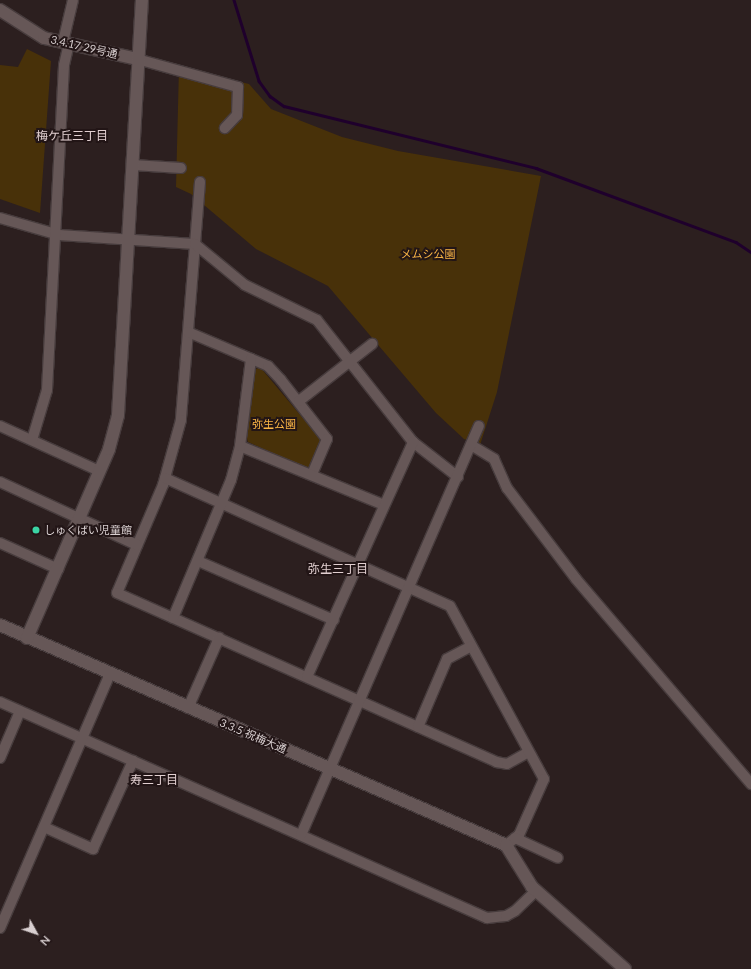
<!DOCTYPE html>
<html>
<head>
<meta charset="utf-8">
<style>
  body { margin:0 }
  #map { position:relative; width:751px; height:969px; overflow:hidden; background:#2c1f1f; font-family:Lato,"Noto Sans JP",sans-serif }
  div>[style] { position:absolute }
  .green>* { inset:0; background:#483109 }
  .stream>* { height:2.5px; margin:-1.25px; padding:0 1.25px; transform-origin:1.25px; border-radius:1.25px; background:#1f002c }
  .roads { filter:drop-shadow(1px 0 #473c3d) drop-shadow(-1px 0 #473c3d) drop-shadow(0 1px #473c3d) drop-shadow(0 -1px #473c3d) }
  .street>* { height:10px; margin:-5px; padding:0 5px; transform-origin:5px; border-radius:5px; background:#665757 }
  .secondary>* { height:12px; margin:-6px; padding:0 6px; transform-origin:6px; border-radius:6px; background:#665757 }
  .dots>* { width:11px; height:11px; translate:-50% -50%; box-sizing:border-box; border:2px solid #221516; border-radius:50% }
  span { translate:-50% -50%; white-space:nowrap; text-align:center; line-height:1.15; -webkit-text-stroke:4px #221516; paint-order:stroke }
  .street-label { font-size:11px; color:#d8cfd0 }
  .park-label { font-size:11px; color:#fab545 }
  .poi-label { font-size:11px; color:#d8cfd0 }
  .left { translate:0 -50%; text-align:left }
  .neighbourhood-label { font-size:12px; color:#e1cfd0 }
  .north { position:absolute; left:16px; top:913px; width:40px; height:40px; -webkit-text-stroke:3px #221516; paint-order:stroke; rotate:130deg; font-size:11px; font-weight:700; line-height:16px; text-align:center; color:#d8cfd0 }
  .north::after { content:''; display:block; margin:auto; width:14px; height:18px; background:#d8cfd0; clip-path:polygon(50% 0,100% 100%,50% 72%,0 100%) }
</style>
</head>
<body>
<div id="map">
  <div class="green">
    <div style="clip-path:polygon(27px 49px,51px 61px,40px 213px,0 199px,0 65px,18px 67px)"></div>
    <div style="clip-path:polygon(179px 67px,249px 84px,271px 109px,342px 137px,398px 151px,541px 176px,497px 392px,480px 445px,464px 439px,436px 413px,328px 286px,256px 249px,191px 194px,176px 187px)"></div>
    <div style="clip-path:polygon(260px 367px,322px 441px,311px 470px,248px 442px,246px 435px,254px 370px)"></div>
  </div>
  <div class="stream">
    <div style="left:234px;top:0;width:85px;rotate:72.8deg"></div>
    <div style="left:259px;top:81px;width:19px;rotate:54deg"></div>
    <div style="left:270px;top:96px;width:17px;rotate:36deg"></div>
    <div style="left:284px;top:106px;width:260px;rotate:13.8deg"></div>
    <div style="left:536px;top:168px;width:213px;rotate:20.3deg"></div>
    <div style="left:736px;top:242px;width:18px;rotate:34deg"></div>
  </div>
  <div class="roads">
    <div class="street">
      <div style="left:63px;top:42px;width:43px;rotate:-76.6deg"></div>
      <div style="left:137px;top:59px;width:105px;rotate:15.5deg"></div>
      <div style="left:238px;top:87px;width:28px;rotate:92deg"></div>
      <div style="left:237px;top:115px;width:18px;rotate:133deg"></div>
      <div style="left:133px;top:165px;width:48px;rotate:3.6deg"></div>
      <div style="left:200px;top:182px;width:239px;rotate:94.6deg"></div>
      <div style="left:181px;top:420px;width:67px;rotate:105.5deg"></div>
      <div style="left:163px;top:485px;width:117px;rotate:113.1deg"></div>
      <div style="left:117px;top:593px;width:415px;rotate:24deg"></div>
      <div style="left:496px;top:762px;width:11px;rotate:10deg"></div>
      <div style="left:507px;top:764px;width:23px;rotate:-29deg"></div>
      <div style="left:0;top:218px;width:61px;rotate:16.1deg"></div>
      <div style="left:59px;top:235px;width:136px;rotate:3.8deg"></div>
      <div style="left:195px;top:244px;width:65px;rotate:39.4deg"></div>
      <div style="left:245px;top:285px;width:80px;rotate:25.9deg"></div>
      <div style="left:317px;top:320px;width:155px;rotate:51.8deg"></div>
      <div style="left:413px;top:442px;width:57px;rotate:37.9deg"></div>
      <div style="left:188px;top:332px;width:87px;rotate:23deg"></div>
      <div style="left:268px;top:366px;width:19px;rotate:47deg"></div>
      <div style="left:281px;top:380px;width:75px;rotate:52.1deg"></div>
      <div style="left:327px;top:439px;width:39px;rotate:113deg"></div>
      <div style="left:299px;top:401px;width:93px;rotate:-38deg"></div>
      <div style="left:0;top:426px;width:109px;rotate:24.4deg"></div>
      <div style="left:32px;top:440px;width:52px;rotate:-73.3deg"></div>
      <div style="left:47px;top:390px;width:325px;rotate:-87deg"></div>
      <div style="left:64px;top:65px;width:22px;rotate:-77deg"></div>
      <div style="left:471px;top:445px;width:27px;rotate:31deg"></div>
      <div style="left:494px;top:459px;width:32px;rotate:66deg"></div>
      <div style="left:507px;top:488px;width:114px;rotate:52.8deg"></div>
      <div style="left:576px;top:579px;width:270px;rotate:49.5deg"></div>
      <div style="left:240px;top:446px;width:156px;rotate:22.3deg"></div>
      <div style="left:165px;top:478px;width:312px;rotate:24.2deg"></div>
      <div style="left:450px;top:606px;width:197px;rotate:61.5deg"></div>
      <div style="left:544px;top:779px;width:61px;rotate:114.1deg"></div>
      <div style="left:519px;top:835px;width:16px;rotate:142deg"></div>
      <div style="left:0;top:482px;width:151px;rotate:24.7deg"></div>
      <div style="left:0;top:543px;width:64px;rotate:24.1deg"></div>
      <div style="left:198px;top:561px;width:148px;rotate:23.5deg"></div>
      <div style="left:173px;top:618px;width:150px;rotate:-67.2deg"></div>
      <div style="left:231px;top:480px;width:35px;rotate:-75deg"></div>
      <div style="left:240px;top:446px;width:88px;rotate:-82.8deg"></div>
      <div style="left:307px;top:677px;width:258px;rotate:-65.7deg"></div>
      <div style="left:0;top:702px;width:533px;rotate:23.92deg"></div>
      <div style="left:487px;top:918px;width:19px;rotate:-6deg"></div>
      <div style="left:506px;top:916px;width:10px;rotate:-29deg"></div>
      <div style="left:515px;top:911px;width:29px;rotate:-44deg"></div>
      <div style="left:188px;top:708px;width:77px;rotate:-66.1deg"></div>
      <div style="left:418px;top:727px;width:74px;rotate:-66.9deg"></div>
      <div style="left:447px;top:659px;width:27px;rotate:-28deg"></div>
      <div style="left:0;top:758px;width:51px;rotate:-66.9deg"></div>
      <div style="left:44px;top:827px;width:54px;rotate:24.2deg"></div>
      <div style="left:93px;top:849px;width:97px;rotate:-65.6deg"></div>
      <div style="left:301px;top:835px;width:446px;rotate:-66.5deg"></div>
      <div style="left:515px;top:838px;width:47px;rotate:24.9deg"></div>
      <div style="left:0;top:928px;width:277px;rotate:-66.6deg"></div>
    </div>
    <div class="secondary">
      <div style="left:0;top:10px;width:52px;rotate:32.5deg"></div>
      <div style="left:44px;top:38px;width:95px;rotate:12.7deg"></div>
      <div style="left:0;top:625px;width:552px;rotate:23.5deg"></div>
      <div style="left:506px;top:845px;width:49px;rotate:58.2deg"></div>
      <div style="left:532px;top:887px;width:124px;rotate:41.4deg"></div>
      <div style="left:27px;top:638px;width:206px;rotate:-66.5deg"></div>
      <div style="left:109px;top:449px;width:35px;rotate:-75deg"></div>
      <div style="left:118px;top:415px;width:416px;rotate:-86.7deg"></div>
    </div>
  </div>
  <div class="dots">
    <div style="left:36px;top:530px;background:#3bd4a4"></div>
  </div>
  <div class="street-label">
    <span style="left:84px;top:47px;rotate:13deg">3.4.17 29号通</span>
    <span style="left:253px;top:736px;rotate:23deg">3.3.5 祝梅大通</span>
  </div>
  <div class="park-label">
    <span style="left:428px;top:254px">メムシ公園</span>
    <span style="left:274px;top:424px">弥生公園</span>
  </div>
  <div class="poi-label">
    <span class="left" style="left:44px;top:530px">しゅくばい児童館</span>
  </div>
  <div class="neighbourhood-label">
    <span style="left:72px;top:136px">梅ケ丘三丁目</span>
    <span style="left:338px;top:569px">弥生三丁目</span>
    <span style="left:154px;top:780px">寿三丁目</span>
  </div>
  <div class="north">N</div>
</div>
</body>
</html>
